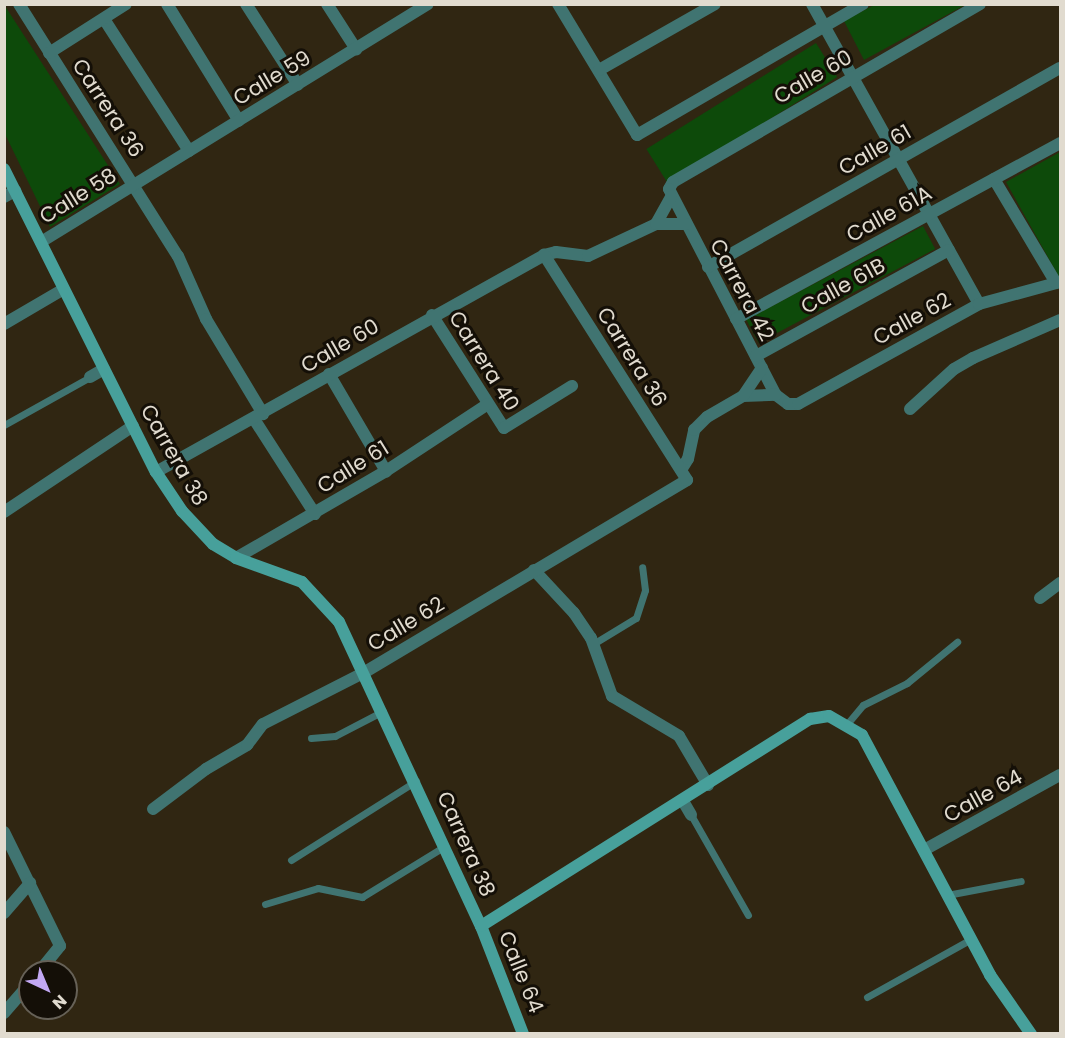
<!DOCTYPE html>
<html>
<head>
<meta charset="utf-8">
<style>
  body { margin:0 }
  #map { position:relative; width:1065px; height:1038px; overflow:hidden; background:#302612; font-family:Poppins,sans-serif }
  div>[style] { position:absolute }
  .green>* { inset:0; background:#0d4a0a; transform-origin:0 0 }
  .lane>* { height:7px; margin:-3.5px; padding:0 3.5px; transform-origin:3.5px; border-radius:3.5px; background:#407471 }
  .street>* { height:12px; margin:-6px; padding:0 6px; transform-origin:6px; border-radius:6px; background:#407471 }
  .secondary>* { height:12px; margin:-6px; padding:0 6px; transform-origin:6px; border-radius:6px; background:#47a09b }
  span { translate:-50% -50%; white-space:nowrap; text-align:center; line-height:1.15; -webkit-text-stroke:6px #140f07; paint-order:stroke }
  .street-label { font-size:21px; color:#e1dbcf }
  .frame { position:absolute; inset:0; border:6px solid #e1dbcf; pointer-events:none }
  .north { position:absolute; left:18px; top:960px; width:60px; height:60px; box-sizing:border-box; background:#140f07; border:2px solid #666157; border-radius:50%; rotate:136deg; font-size:16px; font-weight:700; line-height:24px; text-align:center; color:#e1dbcf }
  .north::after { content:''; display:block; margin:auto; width:21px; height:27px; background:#c2a8f3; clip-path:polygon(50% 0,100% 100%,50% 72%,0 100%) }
</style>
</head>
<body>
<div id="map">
  <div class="green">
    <div style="clip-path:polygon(874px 5px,965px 5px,864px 60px,844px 21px)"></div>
    <div style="clip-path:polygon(5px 6px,120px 184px,50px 227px,5px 134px)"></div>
    <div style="left:816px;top:43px;width:40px;height:200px;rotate:58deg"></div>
    <div style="clip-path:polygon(1060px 152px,1060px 277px,1059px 277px,1006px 182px)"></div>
    <div style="left:923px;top:226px;width:26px;height:200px;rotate:62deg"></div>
  </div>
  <div class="lane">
    <div style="left:4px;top:425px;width:98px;rotate:-29.2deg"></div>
    <div style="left:593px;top:644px;width:50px;rotate:-31.2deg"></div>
    <div style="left:636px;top:618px;width:29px;rotate:-72deg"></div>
    <div style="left:645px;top:590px;width:23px;rotate:-97deg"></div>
    <div style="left:847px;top:724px;width:25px;rotate:-50deg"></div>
    <div style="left:863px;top:705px;width:49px;rotate:-26.6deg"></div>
    <div style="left:907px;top:683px;width:65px;rotate:-39.4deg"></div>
    <div style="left:311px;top:738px;width:24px;rotate:-5deg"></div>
    <div style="left:335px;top:736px;width:54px;rotate:-27.5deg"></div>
    <div style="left:691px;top:815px;width:115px;rotate:60.3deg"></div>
    <div style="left:291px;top:860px;width:148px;rotate:-32.3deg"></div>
    <div style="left:947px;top:895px;width:75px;rotate:-10.7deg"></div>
    <div style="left:265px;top:904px;width:55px;rotate:-16.8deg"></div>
    <div style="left:318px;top:888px;width:45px;rotate:11.6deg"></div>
    <div style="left:362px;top:897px;width:97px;rotate:-31.6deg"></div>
    <div style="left:867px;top:997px;width:119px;rotate:-29.1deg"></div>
  </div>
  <div class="street">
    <div style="left:19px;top:4px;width:298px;rotate:57.8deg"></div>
    <div style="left:178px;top:256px;width:69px;rotate:66deg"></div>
    <div style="left:206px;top:319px;width:111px;rotate:59deg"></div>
    <div style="left:167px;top:4px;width:137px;rotate:58.4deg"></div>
    <div style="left:246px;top:4px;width:96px;rotate:57.3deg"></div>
    <div style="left:327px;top:4px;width:54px;rotate:57.2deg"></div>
    <div style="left:558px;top:4px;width:153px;rotate:58.9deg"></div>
    <div style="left:637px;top:135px;width:261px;rotate:-30.1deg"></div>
    <div style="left:812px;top:4px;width:343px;rotate:60.9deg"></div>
    <div style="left:980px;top:4px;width:355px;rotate:149.9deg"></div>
    <div style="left:673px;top:182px;width:8px;rotate:120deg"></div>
    <div style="left:669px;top:189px;width:232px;rotate:62.6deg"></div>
    <div style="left:776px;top:395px;width:15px;rotate:37deg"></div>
    <div style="left:788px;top:404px;width:10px"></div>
    <div style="left:798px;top:404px;width:207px;rotate:-28.9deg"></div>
    <div style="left:979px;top:304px;width:84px;rotate:-15.2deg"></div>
    <div style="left:104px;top:19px;width:157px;rotate:57.2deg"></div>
    <div style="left:49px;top:53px;width:91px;rotate:-32.5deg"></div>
    <div style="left:599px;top:70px;width:133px;rotate:-29.6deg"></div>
    <div style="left:994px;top:179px;width:121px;rotate:59.2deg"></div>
    <div style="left:4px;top:197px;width:13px;rotate:-29deg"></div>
    <div style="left:656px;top:224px;width:31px;rotate:-61deg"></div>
    <div style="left:41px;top:242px;width:454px;rotate:-31.6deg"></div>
    <div style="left:708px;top:267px;width:404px;rotate:-29.5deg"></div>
    <div style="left:432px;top:315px;width:134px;rotate:57.5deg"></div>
    <div style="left:504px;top:428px;width:80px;rotate:-31.7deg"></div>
    <div style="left:736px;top:319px;width:369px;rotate:-28.5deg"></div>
    <div style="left:4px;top:324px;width:69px;rotate:-30.3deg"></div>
    <div style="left:756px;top:356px;width:220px;rotate:-28.8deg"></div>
    <div style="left:329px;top:374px;width:113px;rotate:59.6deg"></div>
    <div style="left:90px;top:377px;width:16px;rotate:-30deg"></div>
    <div style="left:743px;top:396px;width:33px;rotate:-2deg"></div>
    <div style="left:910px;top:409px;width:59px;rotate:-42.3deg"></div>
    <div style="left:954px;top:369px;width:22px;rotate:-30deg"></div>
    <div style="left:973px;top:358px;width:95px;rotate:-23.6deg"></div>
    <div style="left:254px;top:419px;width:113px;rotate:57.3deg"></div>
    <div style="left:681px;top:470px;width:13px;rotate:-58deg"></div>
    <div style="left:688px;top:459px;width:30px;rotate:-78deg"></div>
    <div style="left:694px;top:430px;width:18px;rotate:-45deg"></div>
    <div style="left:707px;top:417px;width:42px;rotate:-30.3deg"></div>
    <div style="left:743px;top:396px;width:34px;rotate:-56deg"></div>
    <div style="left:156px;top:472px;width:445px;rotate:-29.2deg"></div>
    <div style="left:544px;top:255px;width:12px;rotate:-14deg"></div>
    <div style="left:556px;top:252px;width:32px;rotate:7deg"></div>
    <div style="left:588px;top:256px;width:75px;rotate:-25.2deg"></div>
    <div style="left:656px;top:224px;width:30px"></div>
    <div style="left:4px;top:512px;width:155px;rotate:-33.7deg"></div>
    <div style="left:236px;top:558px;width:173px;rotate:-30.1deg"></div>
    <div style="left:386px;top:471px;width:122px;rotate:-33.3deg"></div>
    <div style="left:534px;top:570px;width:59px;rotate:47.1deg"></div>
    <div style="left:574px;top:613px;width:30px;rotate:56deg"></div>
    <div style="left:591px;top:638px;width:62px;rotate:70.1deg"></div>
    <div style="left:612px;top:696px;width:78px;rotate:30.8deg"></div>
    <div style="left:679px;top:736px;width:57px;rotate:59.4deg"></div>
    <div style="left:1040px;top:598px;width:25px;rotate:-37deg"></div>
    <div style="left:683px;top:801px;width:16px;rotate:60deg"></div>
    <div style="left:153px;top:809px;width:66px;rotate:-37deg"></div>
    <div style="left:206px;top:769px;width:48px;rotate:-30.3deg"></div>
    <div style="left:247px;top:745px;width:26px;rotate:-53deg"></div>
    <div style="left:263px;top:724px;width:114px;rotate:-27deg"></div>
    <div style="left:365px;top:672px;width:375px;rotate:-30.8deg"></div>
    <div style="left:687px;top:480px;width:267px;rotate:-122.4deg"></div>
    <div style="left:4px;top:832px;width:127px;rotate:63.8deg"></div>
    <div style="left:60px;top:946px;width:33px;rotate:129deg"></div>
    <div style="left:924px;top:850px;width:155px;rotate:-28.9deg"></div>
    <div style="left:4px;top:913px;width:40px;rotate:-49deg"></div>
    <div style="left:4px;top:1013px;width:40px;rotate:-49deg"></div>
  </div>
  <div class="secondary">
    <div style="left:4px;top:169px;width:339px;rotate:63.4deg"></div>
    <div style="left:156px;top:472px;width:47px;rotate:56.3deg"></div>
    <div style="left:182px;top:511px;width:45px;rotate:46.8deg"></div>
    <div style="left:213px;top:544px;width:27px;rotate:31deg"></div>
    <div style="left:236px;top:558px;width:70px;rotate:20deg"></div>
    <div style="left:302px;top:582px;width:54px;rotate:47.2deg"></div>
    <div style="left:339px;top:622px;width:336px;rotate:65deg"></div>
    <div style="left:481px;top:926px;width:116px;rotate:68.7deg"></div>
    <div style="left:481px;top:926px;width:389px;rotate:-32.2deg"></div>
    <div style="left:810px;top:719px;width:19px;rotate:-9deg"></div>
    <div style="left:829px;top:716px;width:38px;rotate:30deg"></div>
    <div style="left:862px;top:735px;width:272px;rotate:61.9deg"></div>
    <div style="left:990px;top:975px;width:72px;rotate:55.2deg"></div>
  </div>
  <div class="street-label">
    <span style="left:813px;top:77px;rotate:-30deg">Calle 60</span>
    <span style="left:272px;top:78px;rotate:-31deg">Calle 59</span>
    <span style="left:108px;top:108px;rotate:57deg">Carrera 36</span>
    <span style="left:875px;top:150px;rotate:-30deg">Calle 61</span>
    <span style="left:78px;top:196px;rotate:-32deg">Calle 58</span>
    <span style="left:889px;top:214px;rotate:-29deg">Calle 61A</span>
    <span style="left:843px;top:286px;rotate:-29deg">Calle 61B</span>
    <span style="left:742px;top:290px;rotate:62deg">Carrera 42</span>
    <span style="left:912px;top:319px;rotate:-29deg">Calle 62</span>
    <span style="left:340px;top:346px;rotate:-30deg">Calle 60</span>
    <span style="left:632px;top:357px;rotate:58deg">Carrera 36</span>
    <span style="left:484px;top:361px;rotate:58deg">Carrera 40</span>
    <span style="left:174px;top:455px;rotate:60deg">Carrera 38</span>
    <span style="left:353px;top:467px;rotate:-32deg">Calle 61</span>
    <span style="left:406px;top:624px;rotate:-31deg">Calle 62</span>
    <span style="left:983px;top:796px;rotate:-29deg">Calle 64</span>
    <span style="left:466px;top:844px;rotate:66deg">Carrera 38</span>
    <span style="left:521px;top:972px;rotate:68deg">Calle 64</span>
  </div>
  <div class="frame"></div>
  <div class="north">N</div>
</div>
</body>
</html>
